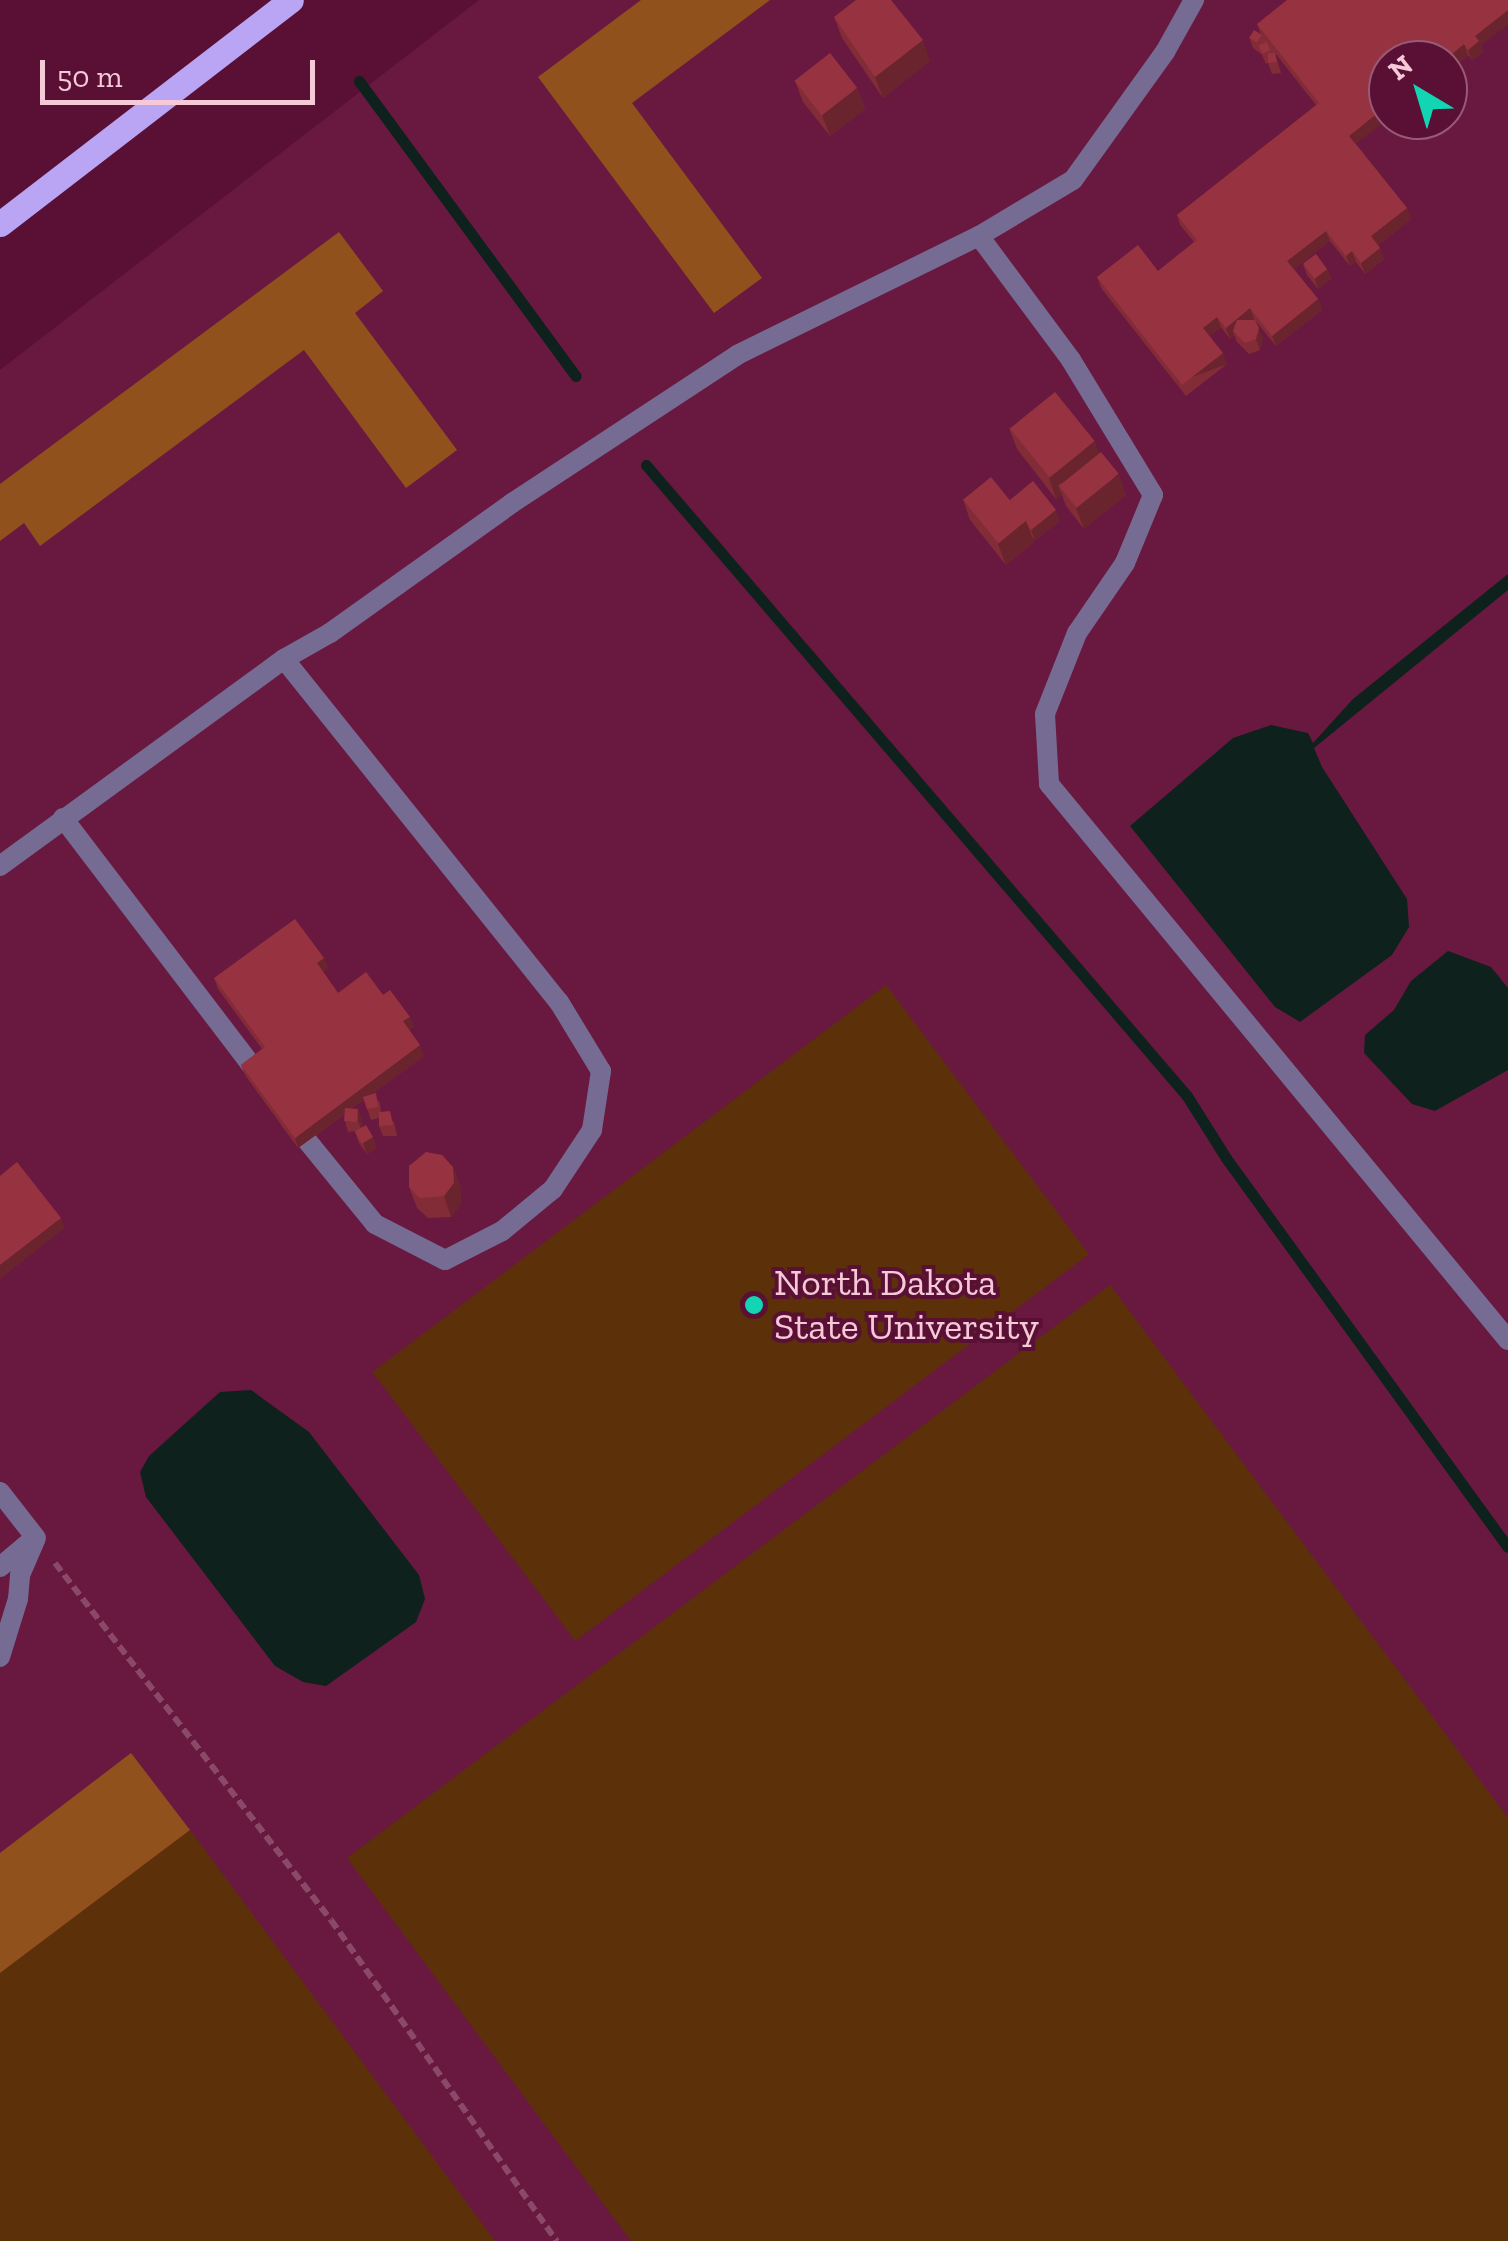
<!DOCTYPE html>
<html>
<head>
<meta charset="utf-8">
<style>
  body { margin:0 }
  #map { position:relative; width:1508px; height:2241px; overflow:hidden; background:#591034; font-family:"Zilla Slab",serif }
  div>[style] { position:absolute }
  .built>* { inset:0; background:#691940 }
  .green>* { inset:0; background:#5c3009; transform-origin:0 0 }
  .forest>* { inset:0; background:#91511d }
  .water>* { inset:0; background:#0e211c }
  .stream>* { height:11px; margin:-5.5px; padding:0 5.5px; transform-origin:5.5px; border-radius:5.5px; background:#0e211c }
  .path>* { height:6px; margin-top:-3px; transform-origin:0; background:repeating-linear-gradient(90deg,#894967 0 10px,transparent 0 15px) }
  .lane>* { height:20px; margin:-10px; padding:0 10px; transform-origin:10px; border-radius:10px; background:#766c93 }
  .street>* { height:20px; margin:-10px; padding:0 10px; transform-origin:10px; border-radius:10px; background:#766c93 }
  .primary>* { height:25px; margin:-12.5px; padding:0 12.5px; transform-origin:12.5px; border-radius:12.5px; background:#baa4f4 }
  .wall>* { inset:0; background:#822c38 }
  .shaded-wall>* { inset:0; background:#6a242e; transform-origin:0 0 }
  .building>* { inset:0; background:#973341; transform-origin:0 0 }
  .dots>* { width:28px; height:28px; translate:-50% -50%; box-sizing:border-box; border:5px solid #591034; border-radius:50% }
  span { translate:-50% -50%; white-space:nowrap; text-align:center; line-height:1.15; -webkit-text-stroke:8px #591034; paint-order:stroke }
  .poi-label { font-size:38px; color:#f6c9d8 }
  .left { translate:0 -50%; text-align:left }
  .north { position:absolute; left:1368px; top:40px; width:100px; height:100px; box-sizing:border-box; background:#591034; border:2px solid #985a76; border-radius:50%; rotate:322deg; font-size:28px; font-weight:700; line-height:40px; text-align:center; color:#f6c9d8 }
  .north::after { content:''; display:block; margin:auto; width:35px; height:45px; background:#12d5b4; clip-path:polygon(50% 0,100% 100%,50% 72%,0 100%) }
  .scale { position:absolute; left:40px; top:60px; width:275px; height:45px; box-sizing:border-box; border:5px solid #f6c9d8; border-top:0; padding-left:12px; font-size:30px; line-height:35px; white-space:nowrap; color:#f6c9d8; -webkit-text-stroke:8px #591034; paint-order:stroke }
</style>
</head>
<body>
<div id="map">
  <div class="built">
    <div style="clip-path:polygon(evenodd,479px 0,1508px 0,1508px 2241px,0 2241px,0 370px,479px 0,1388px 60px,1448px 60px,1448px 120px,1388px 120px,1388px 60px)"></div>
  </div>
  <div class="green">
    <div style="left:886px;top:985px;width:337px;height:643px;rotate:53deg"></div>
    <div style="clip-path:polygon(1110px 1285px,1508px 1818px,1508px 2241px,631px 2241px,347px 1858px)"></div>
    <div style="clip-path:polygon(190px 1830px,495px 2241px,0 2241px,0 1973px)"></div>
  </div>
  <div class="forest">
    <div style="clip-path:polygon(641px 0,770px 0,632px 103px,762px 278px,714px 313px,538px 77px)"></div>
    <div style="clip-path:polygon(339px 232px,383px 291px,355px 313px,457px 450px,406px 488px,304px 350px,40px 546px,24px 523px,0 541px,0 484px)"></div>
    <div style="clip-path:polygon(131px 1753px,190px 1830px,0 1973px,0 1853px)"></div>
  </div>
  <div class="water">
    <div style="clip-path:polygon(1508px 574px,1508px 590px,1314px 748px,1322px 767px,1407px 899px,1409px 927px,1392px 955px,1300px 1022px,1275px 1007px,1130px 826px,1233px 738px,1271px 725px,1308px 733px,1313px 743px,1353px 699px)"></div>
    <div style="clip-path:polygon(1448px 951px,1491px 967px,1508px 988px,1508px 1070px,1435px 1111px,1412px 1104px,1364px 1053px,1365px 1035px,1394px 1010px,1411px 981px)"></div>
    <div style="clip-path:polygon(251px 1390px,309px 1432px,419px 1575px,425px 1599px,416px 1622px,326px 1686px,303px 1682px,275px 1666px,146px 1497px,140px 1472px,149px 1456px,220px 1392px)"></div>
  </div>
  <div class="stream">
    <div style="left:359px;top:81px;width:366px;rotate:53.7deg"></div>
    <div style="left:646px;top:465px;width:831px;rotate:49.39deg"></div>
    <div style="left:1187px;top:1096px;width:73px;rotate:57.8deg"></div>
    <div style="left:1226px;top:1158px;width:480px;rotate:54.1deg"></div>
  </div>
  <div class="path">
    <div style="left:55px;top:1563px;width:451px;rotate:52.3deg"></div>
    <div style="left:331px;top:1920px;width:393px;rotate:54.9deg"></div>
  </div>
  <div class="lane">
    <div style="left:979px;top:236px;width:154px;rotate:53.4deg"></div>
    <div style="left:1071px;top:360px;width:158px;rotate:58.7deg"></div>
    <div style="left:1153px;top:495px;width:74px;rotate:112.4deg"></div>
    <div style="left:1125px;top:563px;width:85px;rotate:124.4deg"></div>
    <div style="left:1077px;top:633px;width:87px;rotate:111.6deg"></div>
    <div style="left:1045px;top:714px;width:70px;rotate:86.7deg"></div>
    <div style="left:1049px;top:784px;width:721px;rotate:50.46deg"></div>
    <div style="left:284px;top:659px;width:440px;rotate:51.3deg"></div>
    <div style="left:559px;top:1002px;width:81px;rotate:58.7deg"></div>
    <div style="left:601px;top:1071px;width:60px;rotate:98.7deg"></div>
    <div style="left:592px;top:1130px;width:71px;rotate:123.5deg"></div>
    <div style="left:553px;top:1189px;width:66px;rotate:140.5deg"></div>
    <div style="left:502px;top:1231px;width:64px;rotate:153deg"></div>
    <div style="left:445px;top:1260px;width:79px;rotate:-152.8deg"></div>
    <div style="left:375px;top:1224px;width:133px;rotate:-129.2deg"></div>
    <div style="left:63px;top:818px;width:330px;rotate:52.7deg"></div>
    <div style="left:0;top:1492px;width:58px;rotate:52deg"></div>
    <div style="left:0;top:1567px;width:39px;rotate:-40deg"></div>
    <div style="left:0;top:1657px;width:61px;rotate:-72.8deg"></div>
    <div style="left:18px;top:1599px;width:24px;rotate:-85deg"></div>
    <div style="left:20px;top:1575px;width:40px;rotate:-66.6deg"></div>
  </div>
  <div class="street">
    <div style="left:0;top:866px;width:351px;rotate:-36.1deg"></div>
    <div style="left:284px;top:659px;width:53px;rotate:-29.5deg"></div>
    <div style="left:330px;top:633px;width:224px;rotate:-35.5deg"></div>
    <div style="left:512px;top:503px;width:269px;rotate:-33.3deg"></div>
    <div style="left:737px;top:355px;width:270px;rotate:-26.2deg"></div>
    <div style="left:979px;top:236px;width:109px;rotate:-30.8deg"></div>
    <div style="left:1073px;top:180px;width:158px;rotate:-54.3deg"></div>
    <div style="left:1165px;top:52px;width:60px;rotate:-60.9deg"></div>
  </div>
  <div class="primary">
    <div style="left:0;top:224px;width:367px;rotate:-37.6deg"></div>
  </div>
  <div class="wall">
    <div style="clip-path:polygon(1508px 0,1508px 24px,1481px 45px,1483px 52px,1472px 60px,1468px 55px,1448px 71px,1448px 60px,1388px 60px,1356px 144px,1407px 208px,1411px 219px,1378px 245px,1384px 259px,1365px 274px,1356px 262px,1350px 266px,1330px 241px,1294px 269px,1318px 299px,1322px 310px,1276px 346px,1254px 319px,1253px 320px,1263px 338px,1260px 350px,1249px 354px,1237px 342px,1234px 335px,1230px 339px,1221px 327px,1210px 336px,1227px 364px,1186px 396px,1101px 288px,1097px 277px,1158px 271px,1194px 242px,1180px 225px,1177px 215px,1316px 105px,1275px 53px,1281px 73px,1272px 74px,1268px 63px,1266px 64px,1261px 53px,1261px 54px,1253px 48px,1249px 37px,1261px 35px,1257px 24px)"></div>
    <div style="clip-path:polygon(834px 17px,930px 61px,883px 98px,842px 38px)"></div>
    <div style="clip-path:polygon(795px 81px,857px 88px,865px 109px,830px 136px,803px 102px)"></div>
    <div style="clip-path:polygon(1303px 264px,1327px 269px,1331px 279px,1318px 289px,1307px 275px)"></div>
    <div style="clip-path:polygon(1009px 428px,1099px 453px,1126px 495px,1084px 529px,1066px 506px,1062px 495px,1056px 499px,1017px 449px)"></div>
    <div style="clip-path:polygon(963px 499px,1010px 500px,1060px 521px,1035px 540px,1032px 537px,1034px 542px,1006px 565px,970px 520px)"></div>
    <div style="clip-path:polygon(324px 958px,328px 968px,323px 972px,338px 993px,383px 995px,414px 1027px,409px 1030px,424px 1056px,372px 1094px,380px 1103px,381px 1112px,394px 1122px,397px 1136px,383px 1136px,379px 1126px,379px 1118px,371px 1120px,364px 1100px,352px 1108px,362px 1120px,362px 1128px,377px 1148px,367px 1154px,359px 1143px,355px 1132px,357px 1131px,348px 1132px,345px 1121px,345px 1114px,298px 1148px,245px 1075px,241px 1065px,262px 1049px,218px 989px,214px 978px)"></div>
    <div style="clip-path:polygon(453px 1167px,461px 1188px,461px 1204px,451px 1217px,428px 1218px,417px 1208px,409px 1187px)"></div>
  </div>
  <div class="shaded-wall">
    <div style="clip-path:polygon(1508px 10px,1508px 24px,1481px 45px,1483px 52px,1472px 60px,1468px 50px,1475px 36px)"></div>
    <div style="clip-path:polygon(923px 40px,930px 61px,883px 98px,875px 77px)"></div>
    <div style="clip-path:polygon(1464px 44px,1468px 55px,1448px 71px,1448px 60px,1445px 60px)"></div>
    <div style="clip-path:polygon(857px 88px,865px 109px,830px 136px,822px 115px)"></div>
    <div style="clip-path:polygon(1388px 105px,1388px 119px,1353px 146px,1349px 136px)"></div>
    <div style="clip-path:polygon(1407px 208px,1411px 219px,1375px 247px,1371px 236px)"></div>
    <div style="clip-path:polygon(1326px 231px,1330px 241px,1291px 272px,1287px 261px)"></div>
    <div style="clip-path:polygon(1380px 248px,1384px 259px,1365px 274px,1361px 263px)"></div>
    <div style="clip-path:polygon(1352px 251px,1356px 262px,1350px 266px,1346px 256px)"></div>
    <div style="clip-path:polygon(1327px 269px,1331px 279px,1318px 289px,1315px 279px)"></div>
    <div style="clip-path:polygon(1318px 299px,1322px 310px,1276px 346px,1272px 336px)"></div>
    <div style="clip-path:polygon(1250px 308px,1254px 319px,1236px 334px,1233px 331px,1234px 335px,1230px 339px,1226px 328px)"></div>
    <div style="clip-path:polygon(1217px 317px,1221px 327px,1207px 339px,1203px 328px)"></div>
    <div style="clip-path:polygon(1259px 328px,1263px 338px,1260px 350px,1256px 339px)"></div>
    <div style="left:1223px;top:353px;width:12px;height:52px;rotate:70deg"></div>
    <div style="clip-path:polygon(1095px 441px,1102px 462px,1058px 485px,1062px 495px,1056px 499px,1049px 478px)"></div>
    <div style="clip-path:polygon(1119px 474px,1126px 495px,1084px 529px,1076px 508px)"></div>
    <div style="clip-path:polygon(1056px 510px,1060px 521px,1035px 540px,1031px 530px)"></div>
    <div style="clip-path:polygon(1026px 521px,1034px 542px,1006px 565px,998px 544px)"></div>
    <div style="clip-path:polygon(324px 958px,328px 968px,321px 974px,317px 963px)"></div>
    <div style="clip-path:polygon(410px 1017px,414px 1027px,407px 1032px,403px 1021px)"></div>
    <div style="clip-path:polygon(420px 1045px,424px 1056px,298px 1148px,295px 1138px)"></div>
    <div style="clip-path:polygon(358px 1109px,362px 1120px,362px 1131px,358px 1121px)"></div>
    <div style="clip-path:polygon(373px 1137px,377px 1148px,367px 1154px,363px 1143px)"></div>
    <div style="clip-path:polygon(453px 1167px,461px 1188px,461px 1204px,451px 1217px,444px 1196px)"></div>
    <div style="clip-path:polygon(61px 1218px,65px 1228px,0 1279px,0 1265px)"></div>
  </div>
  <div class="building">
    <div style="clip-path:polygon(856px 0,891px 0,923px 40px,875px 77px,834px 17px)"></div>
    <div style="clip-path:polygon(1287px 0,1508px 0,1508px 10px,1475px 36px,1479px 41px,1468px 50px,1464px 44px,1445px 60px,1388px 60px,1388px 105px,1349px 136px,1407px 208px,1371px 236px,1380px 248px,1361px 263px,1352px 251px,1346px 256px,1326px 231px,1287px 261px,1318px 299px,1272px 336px,1250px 308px,1226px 328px,1217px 317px,1203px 328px,1223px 353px,1182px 385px,1097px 277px,1138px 245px,1158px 271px,1197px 240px,1177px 215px,1319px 103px,1257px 24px)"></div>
    <div style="left:1254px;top:30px;width:9px;height:9px;rotate:32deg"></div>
    <div style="left:1267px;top:42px;width:9px;height:9px;rotate:69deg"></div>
    <div style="left:830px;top:53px;width:44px;height:45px;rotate:52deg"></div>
    <div style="clip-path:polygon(1268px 53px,1275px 53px,1277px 62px,1268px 63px)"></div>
    <div style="left:1316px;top:254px;width:19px;height:16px;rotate:54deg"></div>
    <div style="clip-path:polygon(1237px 320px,1255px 320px,1259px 328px,1256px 339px,1245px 343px,1233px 331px)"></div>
    <div style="left:1055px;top:392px;width:63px;height:58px;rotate:51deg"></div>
    <div style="left:1101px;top:452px;width:28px;height:54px;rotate:51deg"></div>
    <div style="left:991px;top:477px;width:56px;height:36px;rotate:51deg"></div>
    <div style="clip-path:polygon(1033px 481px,1056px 510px,1031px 530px,1026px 521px,1010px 500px)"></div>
    <div style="clip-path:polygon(295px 919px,324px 958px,317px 963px,338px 993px,366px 972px,383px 995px,390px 990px,410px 1017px,403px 1021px,420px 1045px,295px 1138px,241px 1065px,265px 1047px,214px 978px)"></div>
    <div style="clip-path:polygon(376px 1093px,378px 1107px,367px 1109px,363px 1097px)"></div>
    <div style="left:345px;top:1108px;width:13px;height:13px;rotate:4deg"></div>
    <div style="clip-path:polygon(390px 1111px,393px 1125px,379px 1126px,379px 1112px)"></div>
    <div style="left:366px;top:1125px;width:14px;height:13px;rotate:60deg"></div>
    <div style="clip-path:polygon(426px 1152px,442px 1155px,453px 1167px,454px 1183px,444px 1196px,420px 1198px,409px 1187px,409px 1166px)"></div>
    <div style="clip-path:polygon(17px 1162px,61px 1218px,0 1265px,0 1176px)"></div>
  </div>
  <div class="dots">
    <div style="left:754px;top:1305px;background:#12d5b4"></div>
  </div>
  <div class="poi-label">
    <span class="left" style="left:774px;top:1305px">North Dakota<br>State University</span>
  </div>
  <div class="north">N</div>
  <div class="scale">50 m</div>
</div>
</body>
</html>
